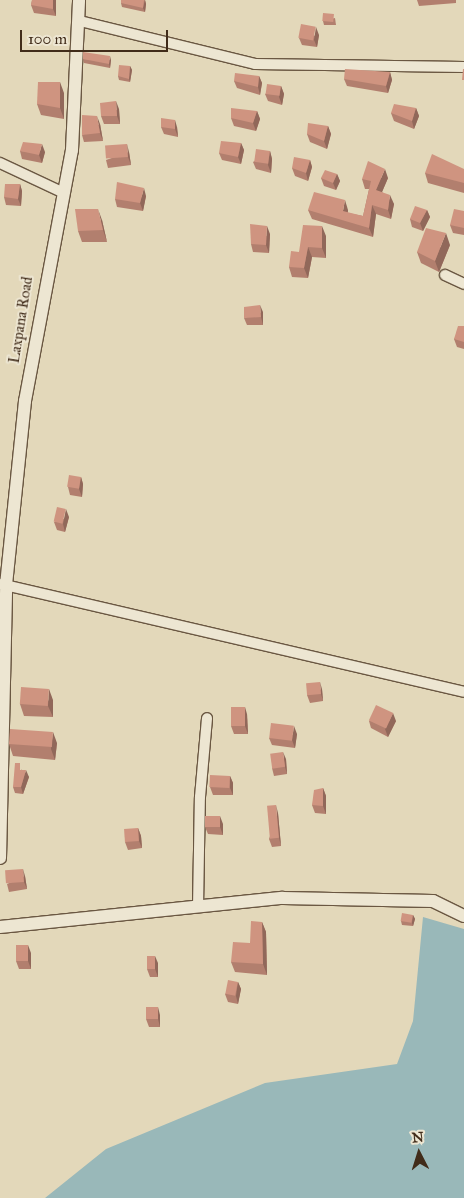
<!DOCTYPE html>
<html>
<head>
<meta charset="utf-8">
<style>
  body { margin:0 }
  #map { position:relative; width:464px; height:1198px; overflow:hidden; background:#e3d8ba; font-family:"IM FELL Great Primer",serif }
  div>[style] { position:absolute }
  .water>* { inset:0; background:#99b8b9 }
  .roads { filter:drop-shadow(1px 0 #6a5742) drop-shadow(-1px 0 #6a5742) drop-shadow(0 1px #6a5742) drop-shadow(0 -1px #6a5742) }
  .minor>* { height:10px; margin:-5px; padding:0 5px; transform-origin:5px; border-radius:5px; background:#ede6d2 }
  .tertiary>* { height:12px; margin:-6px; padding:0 6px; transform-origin:6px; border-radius:6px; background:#ede6d2 }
  .wall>* { inset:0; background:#b27f6e }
  .shaded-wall>* { inset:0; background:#91685a }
  .building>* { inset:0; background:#cf9480; transform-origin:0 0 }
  span { translate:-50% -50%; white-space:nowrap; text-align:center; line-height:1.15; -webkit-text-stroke:4px #ede6d2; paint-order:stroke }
  .street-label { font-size:15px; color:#412c1a }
  .north { position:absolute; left:394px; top:1128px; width:50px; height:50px; -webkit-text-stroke:4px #ede6d2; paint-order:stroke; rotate:355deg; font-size:14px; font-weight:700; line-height:20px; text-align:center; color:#412c1a }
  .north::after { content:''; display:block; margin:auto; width:18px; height:22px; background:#412c1a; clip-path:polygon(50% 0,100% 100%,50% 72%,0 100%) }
  .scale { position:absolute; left:20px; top:30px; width:148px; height:22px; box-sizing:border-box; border:2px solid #412c1a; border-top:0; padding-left:6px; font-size:15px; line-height:18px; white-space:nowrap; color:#412c1a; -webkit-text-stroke:4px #ede6d2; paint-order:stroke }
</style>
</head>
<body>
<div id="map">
  <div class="water">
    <div style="clip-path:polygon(423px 917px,464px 929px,464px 1198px,45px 1198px,106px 1149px,265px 1083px,397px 1064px,413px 1021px)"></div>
  </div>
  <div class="roads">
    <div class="minor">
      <div style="left:80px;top:21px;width:180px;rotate:13.8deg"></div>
      <div style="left:255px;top:64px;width:209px;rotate:0.8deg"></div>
      <div style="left:0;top:163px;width:68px;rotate:25.1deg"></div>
      <div style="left:445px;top:275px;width:21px;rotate:25deg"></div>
      <div style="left:1px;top:584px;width:475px;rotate:13.1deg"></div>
      <div style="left:198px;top:907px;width:110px;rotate:-89deg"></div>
      <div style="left:200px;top:797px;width:79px;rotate:-84.9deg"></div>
    </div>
    <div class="tertiary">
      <div style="left:0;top:858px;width:273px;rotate:-88.7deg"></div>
      <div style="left:6px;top:585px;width:185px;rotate:-84.1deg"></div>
      <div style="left:25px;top:401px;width:255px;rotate:-79.4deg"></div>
      <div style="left:72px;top:150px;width:150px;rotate:-87.3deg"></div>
      <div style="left:0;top:927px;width:284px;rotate:-5.9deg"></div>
      <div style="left:283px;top:898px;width:150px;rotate:1.1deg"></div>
      <div style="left:433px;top:901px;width:34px;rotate:26deg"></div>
    </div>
  </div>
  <div class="wall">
    <div style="clip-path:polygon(32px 0,56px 0,56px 16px,34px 13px,31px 5px)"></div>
    <div style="clip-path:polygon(145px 0,146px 4px,145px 12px,122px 7px,121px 3px)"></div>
    <div style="clip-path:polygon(417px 0,456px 0,456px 3px,419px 6px)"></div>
    <div style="clip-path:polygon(335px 18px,336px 25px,324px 25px,323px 21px)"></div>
    <div style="clip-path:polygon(319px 35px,317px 47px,302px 45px,299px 38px)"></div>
    <div style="clip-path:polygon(83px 59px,111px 60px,110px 68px,84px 63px)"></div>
    <div style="clip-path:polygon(130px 66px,132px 70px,130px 82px,119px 80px,118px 76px)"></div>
    <div style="clip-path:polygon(390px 72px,392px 80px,388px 93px,347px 86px,344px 79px)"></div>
    <div style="clip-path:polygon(259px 76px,262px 83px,260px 95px,237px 88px,234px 81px)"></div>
    <div style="clip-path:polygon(281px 86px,284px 94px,282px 105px,268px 101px,265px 94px)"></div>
    <div style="clip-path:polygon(64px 93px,64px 119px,41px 115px,37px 104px)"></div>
    <div style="clip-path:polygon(416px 108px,419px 116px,414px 129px,394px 121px,391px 113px)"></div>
    <div style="clip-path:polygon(119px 109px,120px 124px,104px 124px,101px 116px)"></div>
    <div style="clip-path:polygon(257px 111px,260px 119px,256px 131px,234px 126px,231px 118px)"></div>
    <div style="clip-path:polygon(100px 124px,103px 141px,84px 142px,82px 135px)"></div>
    <div style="clip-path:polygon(328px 126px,331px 134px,327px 149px,310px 142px,307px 134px)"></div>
    <div style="clip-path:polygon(161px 127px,177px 127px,178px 137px,164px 134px)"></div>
    <div style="clip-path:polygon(241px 143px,244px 150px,241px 164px,222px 160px,219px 153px)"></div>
    <div style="clip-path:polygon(20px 151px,45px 152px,42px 163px,22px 159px)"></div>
    <div style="clip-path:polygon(270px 151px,272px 159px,271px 173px,256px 169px,253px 162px)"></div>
    <div style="clip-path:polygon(129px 152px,131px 165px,108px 168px,106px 160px)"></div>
    <div style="clip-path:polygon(310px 160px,312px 167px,308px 181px,295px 176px,292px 168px)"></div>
    <div style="clip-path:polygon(464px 169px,464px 193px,428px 183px,425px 173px)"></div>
    <div style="clip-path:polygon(337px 174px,340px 181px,336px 190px,324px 186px,321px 178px)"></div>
    <div style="clip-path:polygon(388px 178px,382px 192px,394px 204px,391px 219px,376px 214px,373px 237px,312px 219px,308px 210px,348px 210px,348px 213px,363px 216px,369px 189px,365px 189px,362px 179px)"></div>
    <div style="clip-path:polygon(20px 184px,22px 191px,21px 206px,6px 205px,4px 197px)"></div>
    <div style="clip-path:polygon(146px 196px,143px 211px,117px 207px,115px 199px)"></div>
    <div style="clip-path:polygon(427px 210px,430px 217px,423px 231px,412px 227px,410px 219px)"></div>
    <div style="clip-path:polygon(464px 211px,464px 235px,453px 233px,450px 225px)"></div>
    <div style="clip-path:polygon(102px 220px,107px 242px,82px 242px,78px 231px)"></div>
    <div style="clip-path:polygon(270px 234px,269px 253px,253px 252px,251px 244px)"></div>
    <div style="clip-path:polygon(326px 236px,326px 258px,312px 257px,308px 278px,292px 277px,289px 267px,299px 252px)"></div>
    <div style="clip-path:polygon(450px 245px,439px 272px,421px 263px,417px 252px)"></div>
    <div style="clip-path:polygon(263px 312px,263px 325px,247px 325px,244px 318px)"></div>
    <div style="clip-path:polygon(464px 326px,464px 349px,457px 347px,454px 339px)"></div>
    <div style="clip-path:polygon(81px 477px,83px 484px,82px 497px,70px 495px,68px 487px)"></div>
    <div style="clip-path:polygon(69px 517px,65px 532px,57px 530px,54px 522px)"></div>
    <div style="clip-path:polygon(322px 689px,323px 701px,310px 703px,307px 695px)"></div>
    <div style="clip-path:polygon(53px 700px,53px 717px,24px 716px,20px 704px)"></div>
    <div style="clip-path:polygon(247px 714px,248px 734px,234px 734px,231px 726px)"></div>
    <div style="clip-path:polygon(369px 721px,396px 721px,388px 737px,371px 728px)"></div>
    <div style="clip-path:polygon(297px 734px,295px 748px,272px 745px,269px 738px)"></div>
    <div style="clip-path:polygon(57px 743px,55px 760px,13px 756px,9px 744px)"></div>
    <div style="clip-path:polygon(286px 759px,287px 774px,274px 776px,272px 768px)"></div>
    <div style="clip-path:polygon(22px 769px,22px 770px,29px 777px,23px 794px,15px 793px,13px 787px)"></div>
    <div style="clip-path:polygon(230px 776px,233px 783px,233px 795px,213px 795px,210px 787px)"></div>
    <div style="clip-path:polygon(323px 788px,326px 796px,326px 814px,315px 813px,312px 805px)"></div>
    <div style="clip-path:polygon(278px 813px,281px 846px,272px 847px,269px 839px)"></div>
    <div style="clip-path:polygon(223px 824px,223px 835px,208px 834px,205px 827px)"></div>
    <div style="clip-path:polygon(138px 828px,141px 836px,142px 848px,128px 850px,125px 842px)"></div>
    <div style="clip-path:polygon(25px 876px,27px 889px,9px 892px,7px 884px)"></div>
    <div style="clip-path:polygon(413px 915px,415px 919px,413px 926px,402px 925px,401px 921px)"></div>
    <div style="clip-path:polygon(262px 922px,266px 932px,267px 975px,235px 972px,231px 962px,250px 943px)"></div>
    <div style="clip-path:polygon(31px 953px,31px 969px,19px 969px,16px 961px)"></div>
    <div style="clip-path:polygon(158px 963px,158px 977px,150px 977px,147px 969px)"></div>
    <div style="clip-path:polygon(238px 982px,241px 989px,238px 1004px,228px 1002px,225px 994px)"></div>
    <div style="clip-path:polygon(160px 1015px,160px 1027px,149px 1027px,146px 1019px)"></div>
  </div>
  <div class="shaded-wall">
    <div style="clip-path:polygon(53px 0,56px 0,56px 16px,53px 9px)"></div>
    <div style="clip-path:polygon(145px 0,146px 4px,145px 12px,143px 8px)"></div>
    <div style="clip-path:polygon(316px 27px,319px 35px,317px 47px,314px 40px)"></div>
    <div style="clip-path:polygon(110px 56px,111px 60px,110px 68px,109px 64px)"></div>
    <div style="clip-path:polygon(130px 66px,132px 70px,130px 82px,129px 79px)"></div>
    <div style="clip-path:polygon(390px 72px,392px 80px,388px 93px,386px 86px)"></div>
    <div style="clip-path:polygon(259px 76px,262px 83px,260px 95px,258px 87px)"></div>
    <div style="clip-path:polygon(60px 82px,64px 93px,64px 119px,60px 108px)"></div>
    <div style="clip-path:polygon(281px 86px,284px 94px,282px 105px,279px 97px)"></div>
    <div style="clip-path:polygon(116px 101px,119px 109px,120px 124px,117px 116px)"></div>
    <div style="clip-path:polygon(416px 108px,419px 116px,414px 129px,412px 121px)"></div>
    <div style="clip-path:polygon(257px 111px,260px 119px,256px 131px,253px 123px)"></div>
    <div style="clip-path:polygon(97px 116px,100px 124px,103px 141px,100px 133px)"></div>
    <div style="clip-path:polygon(175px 120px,177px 127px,178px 137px,175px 129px)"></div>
    <div style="clip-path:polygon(328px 126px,331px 134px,327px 149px,324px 141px)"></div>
    <div style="clip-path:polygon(241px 143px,244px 150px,241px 164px,238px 157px)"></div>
    <div style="clip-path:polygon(42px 144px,45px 152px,42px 163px,39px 155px)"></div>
    <div style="clip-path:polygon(127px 144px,129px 152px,131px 165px,128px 157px)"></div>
    <div style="clip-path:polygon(270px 151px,272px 159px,271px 173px,268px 165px)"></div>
    <div style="clip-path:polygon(310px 160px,312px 167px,308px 181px,306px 173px)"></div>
    <div style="clip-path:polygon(385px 169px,388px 178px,379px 199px,376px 190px)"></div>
    <div style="clip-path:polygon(337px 174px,340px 181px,336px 190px,333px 183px)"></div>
    <div style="clip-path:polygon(20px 184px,22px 191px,21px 206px,18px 199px)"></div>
    <div style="clip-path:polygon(144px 188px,146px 196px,143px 211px,140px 203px)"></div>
    <div style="clip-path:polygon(390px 195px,394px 204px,391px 219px,388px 210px)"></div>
    <div style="clip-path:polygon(345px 200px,348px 210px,346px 221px,343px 211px)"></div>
    <div style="clip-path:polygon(372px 205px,376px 214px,373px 237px,369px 228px)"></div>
    <div style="clip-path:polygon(98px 209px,102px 220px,107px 242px,103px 230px)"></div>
    <div style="clip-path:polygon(427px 210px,430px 217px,423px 231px,420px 223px)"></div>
    <div style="clip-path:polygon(267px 226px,270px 234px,269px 253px,266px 245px)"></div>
    <div style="clip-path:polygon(322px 226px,326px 236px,326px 258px,322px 248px)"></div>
    <div style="clip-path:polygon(446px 233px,450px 245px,439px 272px,435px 261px)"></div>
    <div style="clip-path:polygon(308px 247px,312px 257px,308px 278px,304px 268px)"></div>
    <div style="clip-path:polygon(260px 305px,263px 312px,263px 325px,261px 317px)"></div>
    <div style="clip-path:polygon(81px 477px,83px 484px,82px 497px,79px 489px)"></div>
    <div style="clip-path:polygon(66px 509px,69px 517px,65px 532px,63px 524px)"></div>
    <div style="clip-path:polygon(320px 682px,322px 689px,323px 701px,321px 694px)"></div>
    <div style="clip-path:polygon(49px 689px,53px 700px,53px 717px,48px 706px)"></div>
    <div style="clip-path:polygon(245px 707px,247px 714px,248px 734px,245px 726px)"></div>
    <div style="clip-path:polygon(393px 713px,396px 721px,388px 737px,385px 729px)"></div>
    <div style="clip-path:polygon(294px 726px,297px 734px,295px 748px,292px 740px)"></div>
    <div style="clip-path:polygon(53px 732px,57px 743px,55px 760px,51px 749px)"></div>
    <div style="clip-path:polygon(283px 752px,286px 759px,287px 774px,285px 767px)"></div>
    <div style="clip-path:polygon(26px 770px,29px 777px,23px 794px,21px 787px)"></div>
    <div style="clip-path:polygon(230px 776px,233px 783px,233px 795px,230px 788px)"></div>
    <div style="clip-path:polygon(323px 788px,326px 796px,326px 814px,323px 806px)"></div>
    <div style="clip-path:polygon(276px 805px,278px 813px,281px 846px,279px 838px)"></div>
    <div style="clip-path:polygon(220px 816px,223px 824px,223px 835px,220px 827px)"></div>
    <div style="clip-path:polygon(138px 828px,141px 836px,142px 848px,139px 841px)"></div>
    <div style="clip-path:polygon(23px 869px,25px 876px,27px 889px,24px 882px)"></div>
    <div style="clip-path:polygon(413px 915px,415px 919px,413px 926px,412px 923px)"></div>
    <div style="clip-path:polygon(262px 922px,266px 932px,267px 975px,263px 964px)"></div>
    <div style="clip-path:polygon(28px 945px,31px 953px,31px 969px,28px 961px)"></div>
    <div style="clip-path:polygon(155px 956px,158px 963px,158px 977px,155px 969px)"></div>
    <div style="clip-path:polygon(238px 982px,241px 989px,238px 1004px,236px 996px)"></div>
    <div style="clip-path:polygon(158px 1007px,160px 1015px,160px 1027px,158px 1019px)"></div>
  </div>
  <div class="building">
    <div style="clip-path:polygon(32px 0,53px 0,53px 9px,31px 5px)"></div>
    <div style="clip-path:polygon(121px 0,144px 0,143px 8px,121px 3px)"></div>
    <div style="left:323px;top:13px;width:11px;height:8px;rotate:5deg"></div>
    <div style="left:301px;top:24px;width:15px;height:14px;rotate:11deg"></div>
    <div style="clip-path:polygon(83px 52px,110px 56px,109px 64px,83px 59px)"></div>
    <div style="clip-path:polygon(119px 65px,130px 66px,129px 79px,118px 76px)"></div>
    <div style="clip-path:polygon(345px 69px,390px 72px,386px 86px,344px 79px)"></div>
    <div style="clip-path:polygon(463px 69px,464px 69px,464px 80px,462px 80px)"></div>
    <div style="clip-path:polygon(235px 73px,259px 76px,258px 87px,234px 81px)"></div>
    <div style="clip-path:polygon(38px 82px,60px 82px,60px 108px,37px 104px)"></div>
    <div style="left:267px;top:84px;width:14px;height:10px;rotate:8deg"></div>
    <div style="clip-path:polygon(116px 101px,117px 116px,101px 116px,100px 103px)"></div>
    <div style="clip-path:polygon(394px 104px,416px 108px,412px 121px,391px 113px)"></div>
    <div style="clip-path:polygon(231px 108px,257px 111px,253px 123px,231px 118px)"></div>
    <div style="clip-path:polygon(82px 115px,97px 116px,100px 133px,82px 135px)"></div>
    <div style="clip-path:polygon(161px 118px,175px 120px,175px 129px,161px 127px)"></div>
    <div style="clip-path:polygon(308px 123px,328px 126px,324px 141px,307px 134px)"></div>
    <div style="clip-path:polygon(221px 141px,241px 143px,238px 157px,219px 153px)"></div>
    <div style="clip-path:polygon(23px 142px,42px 144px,39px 155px,20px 151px)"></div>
    <div style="left:127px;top:144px;width:13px;height:22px;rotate:86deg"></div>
    <div style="left:256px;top:149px;width:14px;height:13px;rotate:8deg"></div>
    <div style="clip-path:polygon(432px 154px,464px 169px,464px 183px,425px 173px)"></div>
    <div style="clip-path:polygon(294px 157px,310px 160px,306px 173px,292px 168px)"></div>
    <div style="clip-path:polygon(368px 161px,385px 169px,376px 190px,390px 195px,388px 210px,372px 205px,369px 228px,308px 210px,314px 192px,345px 200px,343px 211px,363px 216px,371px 181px,362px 179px)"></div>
    <div style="clip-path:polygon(325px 170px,337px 174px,333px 183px,321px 178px)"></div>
    <div style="clip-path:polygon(117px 182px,144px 188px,140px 203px,115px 199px)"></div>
    <div style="clip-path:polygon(5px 184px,20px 184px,18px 199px,4px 197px)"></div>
    <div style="clip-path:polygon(415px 206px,427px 210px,420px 223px,410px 219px)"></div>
    <div style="clip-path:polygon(75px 209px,98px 209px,103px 230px,78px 231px)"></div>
    <div style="clip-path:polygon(454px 209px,464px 211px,464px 228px,450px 225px)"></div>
    <div style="clip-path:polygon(250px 224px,267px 226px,266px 245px,251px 244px)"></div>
    <div style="clip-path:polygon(303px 225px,322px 226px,322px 248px,308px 247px,304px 268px,289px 267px,291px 251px,299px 252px)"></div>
    <div style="clip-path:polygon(426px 228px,446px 233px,435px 261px,417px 252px)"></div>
    <div style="clip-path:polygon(260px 305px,261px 317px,244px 318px,244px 307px)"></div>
    <div style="clip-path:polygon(458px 326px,464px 326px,464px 342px,454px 339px)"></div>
    <div style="left:69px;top:475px;width:12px;height:12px;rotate:9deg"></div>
    <div style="left:57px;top:507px;width:9px;height:15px;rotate:13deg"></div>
    <div style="left:320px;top:682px;width:12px;height:14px;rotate:85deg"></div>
    <div style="left:21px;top:687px;width:28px;height:17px;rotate:4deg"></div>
    <div style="left:376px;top:705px;width:19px;height:17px;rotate:25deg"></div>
    <div style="left:231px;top:707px;width:14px;height:19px"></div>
    <div style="left:271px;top:723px;width:23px;height:15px;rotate:7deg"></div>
    <div style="left:10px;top:729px;width:43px;height:15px;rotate:4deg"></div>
    <div style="left:283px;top:752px;width:15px;height:13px;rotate:82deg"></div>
    <div style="clip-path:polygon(15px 763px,20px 763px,20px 770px,26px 770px,21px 787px,13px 787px)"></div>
    <div style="left:210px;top:775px;width:20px;height:12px;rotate:3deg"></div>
    <div style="clip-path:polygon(323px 788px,323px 806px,312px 805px,314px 790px)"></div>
    <div style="left:276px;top:805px;width:33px;height:9px;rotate:85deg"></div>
    <div style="left:205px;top:816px;width:15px;height:11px"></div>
    <div style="left:138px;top:828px;width:13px;height:14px;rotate:86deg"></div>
    <div style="left:23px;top:869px;width:13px;height:18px;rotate:86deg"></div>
    <div style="left:402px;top:913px;width:11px;height:8px;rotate:10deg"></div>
    <div style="clip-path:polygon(251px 921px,262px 922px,263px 964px,231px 962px,233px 942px,250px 943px)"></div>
    <div style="left:28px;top:945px;width:16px;height:12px;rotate:90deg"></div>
    <div style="left:147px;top:956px;width:8px;height:13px"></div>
    <div style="left:228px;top:980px;width:10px;height:14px;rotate:11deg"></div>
    <div style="left:146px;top:1007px;width:12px;height:12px"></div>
  </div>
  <div class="street-label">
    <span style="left:21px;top:320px;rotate:-81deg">Laxpana Road</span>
  </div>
  <div class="north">N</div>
  <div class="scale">100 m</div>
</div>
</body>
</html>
